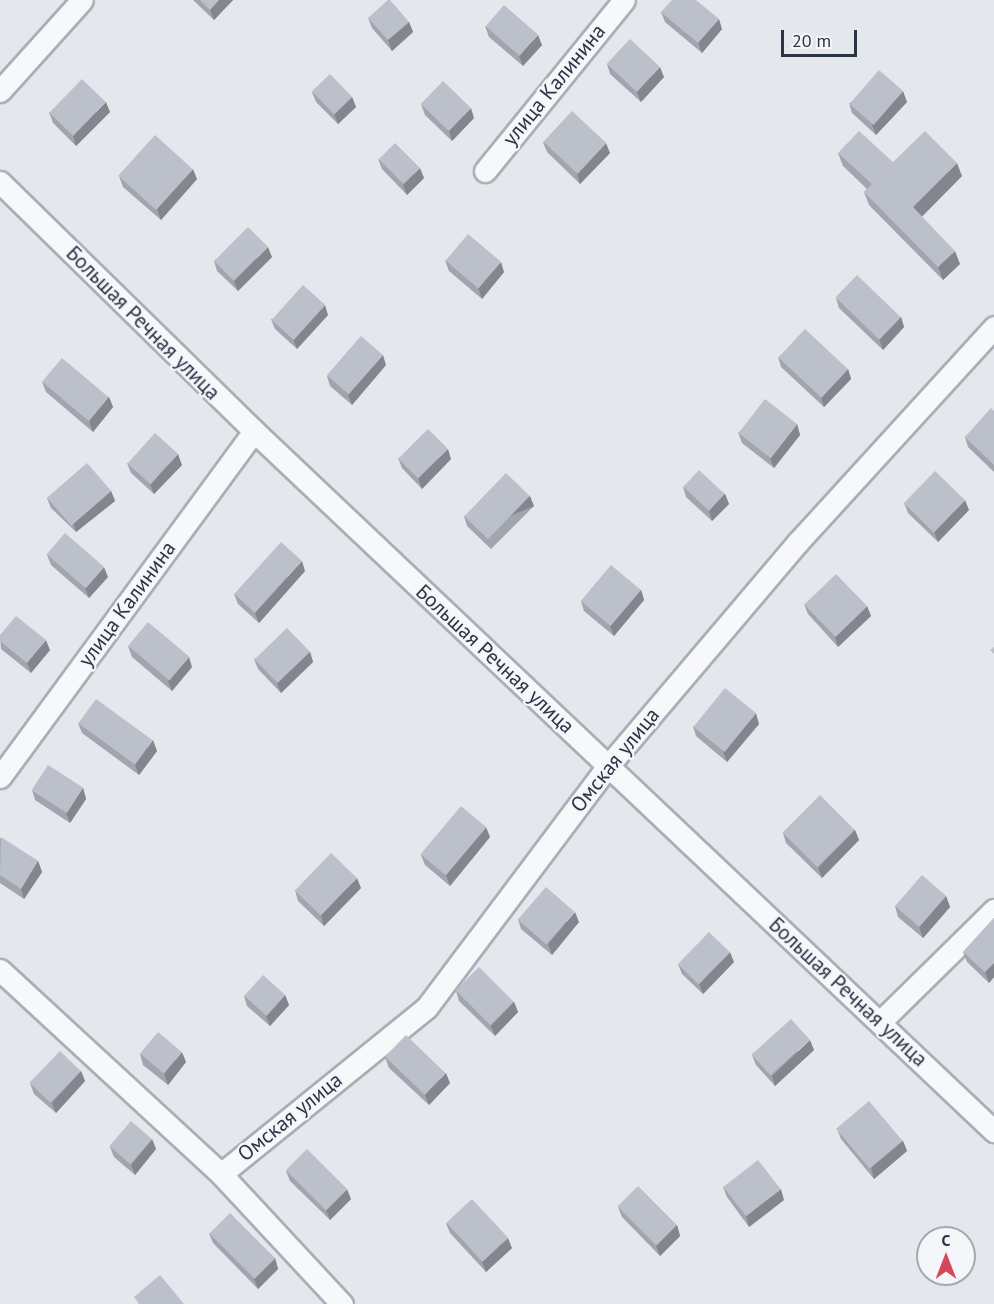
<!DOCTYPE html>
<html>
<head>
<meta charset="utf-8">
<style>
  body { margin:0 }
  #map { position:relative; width:994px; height:1304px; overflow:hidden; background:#e4e7ec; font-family:"PT Sans",sans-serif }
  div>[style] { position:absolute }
  .roads { filter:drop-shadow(2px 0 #a9aeb7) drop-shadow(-2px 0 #a9aeb7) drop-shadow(0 2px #a9aeb7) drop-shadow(0 -2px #a9aeb7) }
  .minor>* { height:21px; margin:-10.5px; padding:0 10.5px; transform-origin:10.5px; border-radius:10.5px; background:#f7f8fa }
  .wall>* { inset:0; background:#a1a5ae }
  .shaded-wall>* { inset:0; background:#83868d; transform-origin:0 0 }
  .building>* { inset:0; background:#bbc0ca; transform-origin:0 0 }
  span { translate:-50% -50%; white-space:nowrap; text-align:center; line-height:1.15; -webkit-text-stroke:4.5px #f4f6f9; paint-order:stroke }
  .street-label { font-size:21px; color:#2b3445 }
  .north { position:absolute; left:916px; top:1226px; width:60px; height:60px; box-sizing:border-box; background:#f4f6f9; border:2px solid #a4a8b1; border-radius:50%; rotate:0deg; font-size:16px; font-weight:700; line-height:24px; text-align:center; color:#2b3445 }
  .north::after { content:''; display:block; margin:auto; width:21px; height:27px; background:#d1495b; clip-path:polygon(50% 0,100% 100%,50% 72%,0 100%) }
  .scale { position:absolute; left:781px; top:30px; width:76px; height:27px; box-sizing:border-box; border:3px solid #2b3445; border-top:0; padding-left:8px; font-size:18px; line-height:21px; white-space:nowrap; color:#2b3445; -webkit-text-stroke:4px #f4f6f9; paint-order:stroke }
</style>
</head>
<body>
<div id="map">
  <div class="roads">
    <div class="minor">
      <div style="left:0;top:91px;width:122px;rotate:-48deg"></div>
      <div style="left:485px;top:171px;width:220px;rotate:-50.9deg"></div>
      <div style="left:0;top:182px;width:356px;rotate:44.4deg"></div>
      <div style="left:254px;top:431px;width:1019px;rotate:43.41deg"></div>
      <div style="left:0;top:777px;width:429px;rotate:-53.7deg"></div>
      <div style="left:0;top:970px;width:301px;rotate:42.7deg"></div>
      <div style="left:221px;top:1174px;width:178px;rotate:47.1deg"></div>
      <div style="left:880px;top:1022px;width:160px;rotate:-44.5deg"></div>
      <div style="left:221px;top:1174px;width:265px;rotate:-39deg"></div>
      <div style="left:427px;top:1007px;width:301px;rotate:-53.1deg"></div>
      <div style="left:608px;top:766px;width:294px;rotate:-49.7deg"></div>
      <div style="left:798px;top:542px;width:291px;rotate:-47.6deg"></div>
    </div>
  </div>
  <div class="wall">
    <div style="clip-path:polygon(193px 0,233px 0,214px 20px)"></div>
    <div style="clip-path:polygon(661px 12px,722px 29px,702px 53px,665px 22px)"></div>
    <div style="clip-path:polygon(368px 18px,409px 22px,413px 32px,392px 51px,372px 28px)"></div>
    <div style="clip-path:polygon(485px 26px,542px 45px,523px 66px,489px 37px)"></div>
    <div style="clip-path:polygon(607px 64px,664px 77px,641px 102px,610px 74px)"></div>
    <div style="clip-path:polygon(312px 92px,352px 97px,356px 107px,338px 124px,316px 102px)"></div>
    <div style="clip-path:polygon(907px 102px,876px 135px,852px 113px,849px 103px)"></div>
    <div style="clip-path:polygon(421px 104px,474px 118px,452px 141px,425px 115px)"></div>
    <div style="clip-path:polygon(49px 112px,110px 112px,76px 146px,53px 123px)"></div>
    <div style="clip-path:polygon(543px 142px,610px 153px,580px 184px,547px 152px)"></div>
    <div style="clip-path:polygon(838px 153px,893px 162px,962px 176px,922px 217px,960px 264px,943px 280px,869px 205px,864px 192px,867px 189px,843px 166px)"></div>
    <div style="clip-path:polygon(378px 159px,424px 178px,407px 195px,382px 169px)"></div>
    <div style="clip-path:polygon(119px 176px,197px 179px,161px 220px,123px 187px)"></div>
    <div style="clip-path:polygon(272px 257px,238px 291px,217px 271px,214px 261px)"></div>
    <div style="clip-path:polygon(445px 260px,504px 272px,482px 299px,449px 271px)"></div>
    <div style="clip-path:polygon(836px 298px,901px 317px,904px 327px,883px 350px,839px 308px)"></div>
    <div style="clip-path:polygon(328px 315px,297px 349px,275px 329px,271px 319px)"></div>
    <div style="clip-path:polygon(778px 357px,848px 369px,851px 379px,824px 407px,781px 367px)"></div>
    <div style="clip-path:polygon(386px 365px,352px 405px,330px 386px,327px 376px)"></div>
    <div style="clip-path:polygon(42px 382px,109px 397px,113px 407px,93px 432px,46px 392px)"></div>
    <div style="clip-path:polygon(994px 411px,994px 472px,968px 447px,965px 437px)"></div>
    <div style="clip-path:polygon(797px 424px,800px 435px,774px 468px,742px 443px,738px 432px)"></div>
    <div style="clip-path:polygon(398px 458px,451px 459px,422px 489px,402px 468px)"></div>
    <div style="clip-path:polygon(127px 463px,182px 465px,154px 494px,131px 473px)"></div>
    <div style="clip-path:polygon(683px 487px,725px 494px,729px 504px,712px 521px,686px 497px)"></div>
    <div style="clip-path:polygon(111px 491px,115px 501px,76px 532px,51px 508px,47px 498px)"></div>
    <div style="clip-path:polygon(904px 503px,969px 510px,938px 542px,908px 513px)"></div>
    <div style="clip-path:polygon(534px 506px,491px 549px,467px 526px,464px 516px)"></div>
    <div style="clip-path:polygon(47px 555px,108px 577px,89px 598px,51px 565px)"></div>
    <div style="clip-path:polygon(305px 571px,259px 623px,238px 604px,234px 594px)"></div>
    <div style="clip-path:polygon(641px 590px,644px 600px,614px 636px,584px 611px,581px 601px)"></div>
    <div style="clip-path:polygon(804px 604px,867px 606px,871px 616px,838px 647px,808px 614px)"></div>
    <div style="clip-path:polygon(0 635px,50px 650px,31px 673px,1px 649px)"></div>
    <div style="clip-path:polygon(128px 646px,192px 667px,172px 691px,132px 657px)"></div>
    <div style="clip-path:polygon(310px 652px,313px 662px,281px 693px,258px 669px,254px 659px)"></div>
    <div style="clip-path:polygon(78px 723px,157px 751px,139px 775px,82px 733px)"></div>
    <div style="clip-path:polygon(759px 724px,727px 762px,696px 736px,693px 726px)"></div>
    <div style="clip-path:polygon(83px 788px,86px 799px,70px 823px,35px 800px,32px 790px)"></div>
    <div style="clip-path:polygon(855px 830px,859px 840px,822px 878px,786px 843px,783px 833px)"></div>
    <div style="clip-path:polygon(490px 837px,450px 886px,425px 865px,421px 855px)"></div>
    <div style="clip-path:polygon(0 838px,38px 861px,42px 872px,24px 899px,0 883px)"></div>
    <div style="clip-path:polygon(361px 888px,324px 926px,298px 901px,295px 890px)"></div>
    <div style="clip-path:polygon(946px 896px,950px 907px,923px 938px,898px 917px,895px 906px)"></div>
    <div style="clip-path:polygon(994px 918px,994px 977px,989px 983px,967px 962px,963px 952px)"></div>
    <div style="clip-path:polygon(518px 919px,579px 922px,552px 955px,521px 929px)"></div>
    <div style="clip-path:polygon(734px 962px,703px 994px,682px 974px,678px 964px)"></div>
    <div style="clip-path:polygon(456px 991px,514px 1002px,518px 1012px,495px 1036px,459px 1001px)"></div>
    <div style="clip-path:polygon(285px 995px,289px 1005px,270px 1026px,247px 1006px,244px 996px)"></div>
    <div style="clip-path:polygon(814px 1050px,775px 1086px,756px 1065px,752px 1055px)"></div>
    <div style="clip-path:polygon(140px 1054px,186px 1062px,168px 1085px,143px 1065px)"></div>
    <div style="clip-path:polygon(385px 1057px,450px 1083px,429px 1105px,389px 1068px)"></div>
    <div style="clip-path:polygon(81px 1071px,85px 1081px,56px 1113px,34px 1094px,30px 1083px)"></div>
    <div style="clip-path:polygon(837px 1129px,903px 1141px,907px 1151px,874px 1179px,841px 1139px)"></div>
    <div style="clip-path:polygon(152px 1139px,156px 1149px,135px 1175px,114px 1157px,110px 1147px)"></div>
    <div style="clip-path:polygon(286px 1171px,351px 1199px,330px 1220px,290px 1181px)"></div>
    <div style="clip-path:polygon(723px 1187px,784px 1200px,749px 1227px,727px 1197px)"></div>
    <div style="clip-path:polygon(618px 1207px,677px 1225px,680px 1236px,660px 1256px,622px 1217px)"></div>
    <div style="clip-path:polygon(446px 1223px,512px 1248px,486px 1272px,450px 1233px)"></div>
    <div style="clip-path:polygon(209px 1233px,275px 1258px,278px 1269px,258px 1289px,213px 1243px)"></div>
  </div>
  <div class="shaded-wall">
    <div style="clip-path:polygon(219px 0,233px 0,214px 20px,210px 10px)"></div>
    <div style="clip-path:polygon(719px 19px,722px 29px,702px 53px,698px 43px)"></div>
    <div style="clip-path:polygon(409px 22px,413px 32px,392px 51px,388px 40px)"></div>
    <div style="clip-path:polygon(538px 35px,542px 45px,523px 66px,519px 56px)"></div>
    <div style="clip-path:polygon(660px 67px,664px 77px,641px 102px,637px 92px)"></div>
    <div style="clip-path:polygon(903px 91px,907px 102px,876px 135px,872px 125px)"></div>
    <div style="clip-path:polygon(352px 97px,356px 107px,338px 124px,334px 114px)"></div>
    <div style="clip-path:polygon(106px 102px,110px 112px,76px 146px,73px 136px)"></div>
    <div style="clip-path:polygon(471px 108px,474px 118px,452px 141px,449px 131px)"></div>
    <div style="clip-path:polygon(606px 143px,610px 153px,580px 184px,577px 174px)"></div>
    <div style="clip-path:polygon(957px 163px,962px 176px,917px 221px,913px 207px)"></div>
    <div style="clip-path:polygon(420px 168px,424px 178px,407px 195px,403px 185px)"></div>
    <div style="clip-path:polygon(193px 169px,197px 179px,161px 220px,157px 209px)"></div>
    <div style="clip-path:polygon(268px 247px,272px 257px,238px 291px,234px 281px)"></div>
    <div style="clip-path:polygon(955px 251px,960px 264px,943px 280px,938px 267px)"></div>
    <div style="clip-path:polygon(501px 262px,504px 272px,482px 299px,478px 288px)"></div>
    <div style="clip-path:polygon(325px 305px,328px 315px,297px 349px,293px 339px)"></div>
    <div style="clip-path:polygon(901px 317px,904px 327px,883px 350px,879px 339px)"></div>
    <div style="clip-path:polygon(383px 355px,386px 365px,352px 405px,348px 395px)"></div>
    <div style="clip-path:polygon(848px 369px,851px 379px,824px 407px,821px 397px)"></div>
    <div style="clip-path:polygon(109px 397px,113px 407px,93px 432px,89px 421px)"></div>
    <div style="clip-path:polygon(797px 424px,800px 435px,774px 468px,770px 458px)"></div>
    <div style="clip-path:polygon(448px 449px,451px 459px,422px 489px,418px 478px)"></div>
    <div style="clip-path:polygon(178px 454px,182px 465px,154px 494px,150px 484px)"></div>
    <div style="clip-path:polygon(111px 491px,115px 501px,76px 532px,73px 522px)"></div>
    <div style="clip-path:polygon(725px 494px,729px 504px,712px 521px,709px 511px)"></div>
    <div style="left:530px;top:496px;width:11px;height:61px;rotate:68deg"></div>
    <div style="clip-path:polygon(965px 500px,969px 510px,938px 542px,934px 531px)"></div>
    <div style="clip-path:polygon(302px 561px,305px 571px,259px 623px,255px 613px)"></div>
    <div style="clip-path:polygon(104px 567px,108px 577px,89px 598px,85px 588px)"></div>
    <div style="clip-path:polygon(641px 590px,644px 600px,614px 636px,610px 626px)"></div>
    <div style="clip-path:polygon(867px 606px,871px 616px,838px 647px,835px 637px)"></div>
    <div style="clip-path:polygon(46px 640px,50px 650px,31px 673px,27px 663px)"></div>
    <div style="clip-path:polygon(310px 652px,313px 662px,281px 693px,277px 683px)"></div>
    <div style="clip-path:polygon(189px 657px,192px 667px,172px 691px,168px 681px)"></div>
    <div style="clip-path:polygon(756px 713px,759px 724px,727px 762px,723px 752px)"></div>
    <div style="clip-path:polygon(153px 740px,157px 751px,139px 775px,135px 765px)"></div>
    <div style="clip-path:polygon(83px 788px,86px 799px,70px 823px,66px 813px)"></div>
    <div style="clip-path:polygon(486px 827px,490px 837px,450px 886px,446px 875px)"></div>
    <div style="clip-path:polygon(855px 830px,859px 840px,822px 878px,818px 868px)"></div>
    <div style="clip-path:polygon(38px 861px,42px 872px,24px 899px,21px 889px)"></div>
    <div style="clip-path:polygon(357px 878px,361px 888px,324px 926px,321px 915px)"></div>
    <div style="clip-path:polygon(946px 896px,950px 907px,923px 938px,919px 927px)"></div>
    <div style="clip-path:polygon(575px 912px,579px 922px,552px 955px,548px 944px)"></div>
    <div style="clip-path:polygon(730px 952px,734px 962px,703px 994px,699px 984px)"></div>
    <div style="clip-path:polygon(994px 963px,994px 977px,989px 983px,985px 972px)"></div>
    <div style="clip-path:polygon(285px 995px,289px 1005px,270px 1026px,266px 1016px)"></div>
    <div style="clip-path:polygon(514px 1002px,518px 1012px,495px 1036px,491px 1026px)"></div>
    <div style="clip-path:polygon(810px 1040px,814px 1050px,775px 1086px,772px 1076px)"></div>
    <div style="clip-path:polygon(182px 1052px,186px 1062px,168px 1085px,164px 1074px)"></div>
    <div style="clip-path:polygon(81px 1071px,85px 1081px,56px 1113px,52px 1103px)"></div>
    <div style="clip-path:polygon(446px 1073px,450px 1083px,429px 1105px,425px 1095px)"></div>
    <div style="clip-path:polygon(152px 1139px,156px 1149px,135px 1175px,131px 1165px)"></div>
    <div style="clip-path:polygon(903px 1141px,907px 1151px,874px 1179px,871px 1168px)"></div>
    <div style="clip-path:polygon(347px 1189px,351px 1199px,330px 1220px,326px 1210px)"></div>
    <div style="clip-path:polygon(781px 1189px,784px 1200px,749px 1227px,746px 1216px)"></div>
    <div style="clip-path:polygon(677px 1225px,680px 1236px,660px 1256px,656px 1246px)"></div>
    <div style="clip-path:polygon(508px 1238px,512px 1248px,486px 1272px,482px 1262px)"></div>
    <div style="clip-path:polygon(275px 1258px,278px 1269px,258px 1289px,254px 1279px)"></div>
  </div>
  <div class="building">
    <div style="clip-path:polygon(200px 0,219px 0,210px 10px)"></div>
    <div style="clip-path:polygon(388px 0,390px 0,409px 22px,388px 40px,368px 18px)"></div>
    <div style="clip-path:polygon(672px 0,696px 0,719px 19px,698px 43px,661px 12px)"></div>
    <div style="left:504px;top:5px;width:45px;height:28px;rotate:41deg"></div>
    <div style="left:630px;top:39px;width:41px;height:34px;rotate:43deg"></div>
    <div style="left:879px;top:70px;width:32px;height:45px;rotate:41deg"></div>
    <div style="left:330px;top:74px;width:32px;height:25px;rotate:46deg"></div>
    <div style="left:82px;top:79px;width:33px;height:47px;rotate:44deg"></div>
    <div style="left:443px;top:81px;width:39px;height:32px;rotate:44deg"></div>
    <div style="left:572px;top:111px;width:47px;height:42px;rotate:43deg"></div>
    <div style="clip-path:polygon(859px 131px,893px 162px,925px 131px,957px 163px,913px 207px,955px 251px,938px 267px,864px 192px,872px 184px,838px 153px)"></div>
    <div style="left:155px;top:135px;width:51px;height:55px;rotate:42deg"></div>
    <div style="left:395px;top:143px;width:35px;height:23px;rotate:45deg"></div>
    <div style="left:248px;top:227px;width:28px;height:48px;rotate:45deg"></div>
    <div style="left:468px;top:234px;width:43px;height:35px;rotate:40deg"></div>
    <div style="left:857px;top:275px;width:61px;height:31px;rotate:44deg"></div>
    <div style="left:303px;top:285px;width:30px;height:47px;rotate:42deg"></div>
    <div style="left:805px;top:329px;width:59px;height:39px;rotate:43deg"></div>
    <div style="left:361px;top:336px;width:29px;height:52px;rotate:41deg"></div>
    <div style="left:62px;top:358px;width:61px;height:31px;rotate:40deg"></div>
    <div style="left:765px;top:399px;width:41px;height:43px;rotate:38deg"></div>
    <div style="clip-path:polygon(991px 408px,994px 411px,994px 465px,965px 437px)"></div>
    <div style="left:428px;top:429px;width:28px;height:42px;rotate:45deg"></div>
    <div style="left:155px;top:433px;width:31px;height:41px;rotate:42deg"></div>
    <div style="left:87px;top:463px;width:37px;height:53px;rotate:49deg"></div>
    <div style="left:699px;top:470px;width:35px;height:23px;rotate:43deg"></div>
    <div style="left:935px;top:471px;width:42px;height:45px;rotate:44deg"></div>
    <div style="left:506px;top:473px;width:33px;height:60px;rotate:44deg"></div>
    <div style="left:65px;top:533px;width:52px;height:28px;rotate:41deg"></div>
    <div style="left:281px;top:542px;width:28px;height:70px;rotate:42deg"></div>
    <div style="left:611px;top:565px;width:39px;height:47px;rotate:40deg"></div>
    <div style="left:836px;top:574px;width:45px;height:44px;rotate:46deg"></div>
    <div style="clip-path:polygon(16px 616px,46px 640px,27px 663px,0 641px,0 635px)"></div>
    <div style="left:148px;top:622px;width:54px;height:31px;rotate:40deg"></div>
    <div style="left:287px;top:628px;width:33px;height:45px;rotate:46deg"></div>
    <div style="clip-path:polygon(994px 647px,994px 654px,990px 650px)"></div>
    <div style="left:725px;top:688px;width:40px;height:50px;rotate:39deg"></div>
    <div style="left:96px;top:699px;width:70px;height:30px;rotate:36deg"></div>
    <div style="left:48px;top:765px;width:42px;height:30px;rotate:33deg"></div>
    <div style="left:820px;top:795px;width:49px;height:53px;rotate:45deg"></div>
    <div style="left:461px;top:806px;width:33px;height:63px;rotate:40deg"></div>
    <div style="clip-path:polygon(1px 837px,38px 861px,21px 889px,0 875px)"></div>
    <div style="left:331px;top:853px;width:36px;height:52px;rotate:44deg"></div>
    <div style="left:922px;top:875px;width:32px;height:41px;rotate:41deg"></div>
    <div style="left:546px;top:887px;width:38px;height:43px;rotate:41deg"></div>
    <div style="clip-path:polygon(994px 918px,994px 963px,985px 972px,963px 952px)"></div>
    <div style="left:709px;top:932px;width:29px;height:45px;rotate:44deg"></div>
    <div style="left:479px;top:967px;width:49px;height:33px;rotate:45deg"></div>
    <div style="left:263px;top:975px;width:30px;height:28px;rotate:42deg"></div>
    <div style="left:791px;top:1019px;width:28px;height:53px;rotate:48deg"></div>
    <div style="left:158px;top:1032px;width:31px;height:28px;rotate:40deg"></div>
    <div style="left:406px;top:1035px;width:55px;height:30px;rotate:44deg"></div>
    <div style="left:60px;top:1051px;width:29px;height:44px;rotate:44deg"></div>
    <div style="left:869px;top:1101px;width:52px;height:43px;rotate:50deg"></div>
    <div style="left:131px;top:1121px;width:28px;height:33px;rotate:41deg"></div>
    <div style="left:307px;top:1149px;width:57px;height:30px;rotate:45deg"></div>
    <div style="left:758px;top:1160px;width:37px;height:44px;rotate:52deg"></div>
    <div style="left:638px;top:1186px;width:55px;height:29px;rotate:45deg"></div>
    <div style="left:472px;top:1199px;width:53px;height:35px;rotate:47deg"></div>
    <div style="left:230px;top:1213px;width:64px;height:29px;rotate:45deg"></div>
    <div style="clip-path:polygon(160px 1275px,184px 1304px,139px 1304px,134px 1297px)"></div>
  </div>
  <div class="street-label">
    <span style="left:554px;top:85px;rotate:-51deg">улица Калинина</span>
    <span style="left:143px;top:323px;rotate:45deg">Большая Речная улица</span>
    <span style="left:127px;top:604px;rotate:-54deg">улица Калинина</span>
    <span style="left:495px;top:659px;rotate:43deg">Большая Речная улица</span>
    <span style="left:615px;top:760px;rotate:-51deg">Омская улица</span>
    <span style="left:848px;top:992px;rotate:43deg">Большая Речная улица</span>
    <span style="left:290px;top:1117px;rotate:-39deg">Омская улица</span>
  </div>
  <div class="north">С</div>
  <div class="scale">20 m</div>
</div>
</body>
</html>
